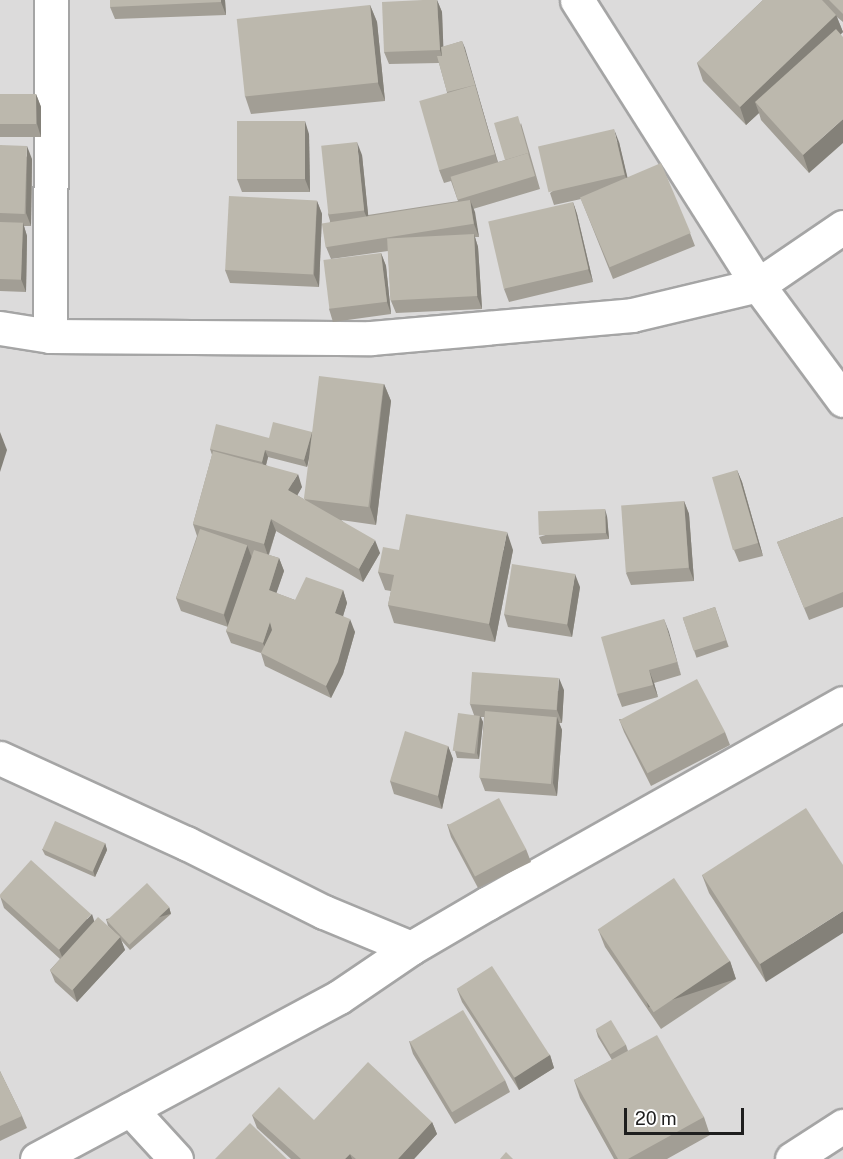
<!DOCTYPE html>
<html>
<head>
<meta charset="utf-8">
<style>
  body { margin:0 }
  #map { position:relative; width:843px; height:1159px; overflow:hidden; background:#efeee4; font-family:"Public Sans",sans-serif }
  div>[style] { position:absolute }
  .residential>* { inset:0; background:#dcdbdb; transform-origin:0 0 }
  .roads { filter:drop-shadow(2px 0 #a5a5a5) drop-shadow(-2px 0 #a5a5a5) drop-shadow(0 2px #a5a5a5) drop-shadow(0 -2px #a5a5a5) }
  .minor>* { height:33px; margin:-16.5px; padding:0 16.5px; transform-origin:16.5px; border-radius:16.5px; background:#fff }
  .wall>* { inset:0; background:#a29e95; transform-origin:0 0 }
  .shaded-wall>* { inset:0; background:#848179; transform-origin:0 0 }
  .building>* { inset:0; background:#bcb8ad; transform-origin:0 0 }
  span { translate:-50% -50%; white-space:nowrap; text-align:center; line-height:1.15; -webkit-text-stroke:4.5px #fff; paint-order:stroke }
  .scale { position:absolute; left:624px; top:1108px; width:120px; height:27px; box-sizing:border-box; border:3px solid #1e1e1e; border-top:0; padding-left:8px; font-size:18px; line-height:21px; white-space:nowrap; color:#1e1e1e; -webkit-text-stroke:4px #fff; paint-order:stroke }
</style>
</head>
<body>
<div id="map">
  <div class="residential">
    <div style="left:0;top:0;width:843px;height:1159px"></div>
  </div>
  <div class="roads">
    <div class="minor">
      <div style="left:577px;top:0;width:338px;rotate:57.6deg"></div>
      <div style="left:758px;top:285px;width:143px;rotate:53.5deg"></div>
      <div style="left:0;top:328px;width:51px;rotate:9.1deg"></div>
      <div style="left:50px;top:336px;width:321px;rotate:0.4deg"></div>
      <div style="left:371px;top:338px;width:262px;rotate:-5deg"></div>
      <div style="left:632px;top:315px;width:130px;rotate:-13.4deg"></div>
      <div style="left:758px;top:285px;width:103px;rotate:-34.3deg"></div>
      <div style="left:50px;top:336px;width:336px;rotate:-89.8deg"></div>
      <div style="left:0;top:758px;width:205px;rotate:24.6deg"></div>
      <div style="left:186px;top:843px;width:154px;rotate:26.6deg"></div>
      <div style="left:324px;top:912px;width:94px;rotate:22.5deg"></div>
      <div style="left:130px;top:1109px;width:68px;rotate:47.4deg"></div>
      <div style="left:37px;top:1159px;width:343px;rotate:-28.2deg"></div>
      <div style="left:339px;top:997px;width:87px;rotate:-34.2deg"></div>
      <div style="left:411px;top:948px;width:89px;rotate:-30.3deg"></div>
      <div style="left:488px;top:903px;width:407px;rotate:-29.4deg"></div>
      <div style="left:792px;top:1159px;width:61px;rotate:-32.9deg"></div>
    </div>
  </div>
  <div class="wall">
    <div style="clip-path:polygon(110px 0,225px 0,226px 15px,115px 19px,110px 7px)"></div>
    <div style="clip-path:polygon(437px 0,442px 12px,443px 47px,462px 41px,498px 162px,505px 160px,521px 123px,540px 189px,473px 209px,479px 237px,475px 237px,478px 247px,482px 309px,396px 313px,391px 301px,388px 251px,331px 259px,326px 247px,330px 221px,328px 214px,362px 155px,368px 215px,458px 201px,451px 181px,444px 183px,439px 170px,447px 92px,439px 63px,389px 64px,384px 52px)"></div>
    <div style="clip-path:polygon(763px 0,843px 0,843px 22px,837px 17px,843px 32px,841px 34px,809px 173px,761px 120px,759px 113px,746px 125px,703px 81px,697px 63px)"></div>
    <div style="clip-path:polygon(370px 5px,377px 22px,385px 101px,251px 114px,245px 96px)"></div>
    <div style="clip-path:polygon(0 94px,36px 94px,41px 107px,41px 137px,0 137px)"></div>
    <div style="clip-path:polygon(309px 134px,310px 192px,242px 192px,237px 179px)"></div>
    <div style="clip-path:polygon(619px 142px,627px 177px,690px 233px,695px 246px,613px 279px,581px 199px,554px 205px,550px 193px)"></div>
    <div style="clip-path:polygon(0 145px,32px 159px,31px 226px,24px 226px,27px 236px,26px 292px,0 291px)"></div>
    <div style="clip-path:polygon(317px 201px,322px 214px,319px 287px,230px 283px,225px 270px)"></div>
    <div style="clip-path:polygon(573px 202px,577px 214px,593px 282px,509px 302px,504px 289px)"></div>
    <div style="clip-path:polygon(381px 253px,386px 266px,391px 314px,333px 322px,329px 309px)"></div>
    <div style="clip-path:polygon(evenodd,384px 384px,391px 401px,376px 525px,341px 520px,380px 553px,363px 582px,276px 531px,269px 555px,279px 558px,284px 571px,276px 593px,295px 600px,343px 590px,347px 603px,343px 616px,355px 632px,343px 674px,331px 698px,265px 666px,261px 653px,231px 643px,226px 631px,228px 627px,181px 611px,176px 598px,197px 536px,193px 524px,212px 455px,210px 449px,269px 438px,312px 432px,384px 384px,310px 454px,305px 500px,297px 495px,302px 487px,266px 465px,268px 457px,307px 467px,310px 454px)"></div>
    <div style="clip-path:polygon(737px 470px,742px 482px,763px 556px,739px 562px,734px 550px)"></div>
    <div style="clip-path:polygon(684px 501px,689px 514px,694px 581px,631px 585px,626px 573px)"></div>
    <div style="clip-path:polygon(607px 516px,609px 539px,542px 544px,539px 537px)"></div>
    <div style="clip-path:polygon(843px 517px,843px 607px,809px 620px,777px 542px)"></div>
    <div style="clip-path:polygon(399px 550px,513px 550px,495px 642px,394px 623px,388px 605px,391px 591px,385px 590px,378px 572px)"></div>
    <div style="clip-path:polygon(580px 587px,572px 637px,508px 627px,504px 614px)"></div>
    <div style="left:715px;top:607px;width:42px;height:34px;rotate:71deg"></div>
    <div style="clip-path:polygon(664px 619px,681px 675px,654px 683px,658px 697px,622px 707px,617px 694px)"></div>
    <div style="clip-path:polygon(564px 690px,562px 723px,559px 723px,562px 730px,557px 796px,485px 791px,480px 778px,484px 717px,481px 717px,483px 722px,479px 759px,457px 758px,455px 751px,474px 715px,470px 704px)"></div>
    <div style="clip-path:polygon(619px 719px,725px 732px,730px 745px,651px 786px,624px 732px)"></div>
    <div style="clip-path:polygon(448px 746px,453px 759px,442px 809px,394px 794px,390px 781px)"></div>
    <div style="clip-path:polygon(447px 824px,526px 849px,531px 862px,478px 888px,451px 837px)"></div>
    <div style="clip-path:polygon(105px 843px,107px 850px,95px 877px,45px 855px,42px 849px)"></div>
    <div style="clip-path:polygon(843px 865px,766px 982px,709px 893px,702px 875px)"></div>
    <div style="clip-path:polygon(0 896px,94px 921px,114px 932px,108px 926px,106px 919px,169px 907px,171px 914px,130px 950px,121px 940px,125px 950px,77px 1002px,55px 982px,50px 970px,60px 959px,4px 908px)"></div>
    <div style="clip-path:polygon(598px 929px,730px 961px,736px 979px,661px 1029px,605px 947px)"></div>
    <div style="clip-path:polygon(457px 989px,550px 1055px,554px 1068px,519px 1090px,462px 1002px)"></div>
    <div style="clip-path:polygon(596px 1030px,626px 1045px,628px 1051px,704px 1117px,710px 1135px,667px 1159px,614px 1159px,580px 1098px,574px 1080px,612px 1060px,598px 1037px)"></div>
    <div style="clip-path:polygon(409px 1041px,505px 1080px,510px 1092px,455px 1124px,413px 1054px)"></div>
    <div style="clip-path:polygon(0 1071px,22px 1116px,27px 1128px,0 1141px)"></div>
    <div style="clip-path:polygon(252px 1115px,314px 1120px,432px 1122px,437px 1134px,414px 1159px,291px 1159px,257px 1128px)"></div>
  </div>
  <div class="shaded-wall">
    <div style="clip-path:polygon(221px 0,225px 0,226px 15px,221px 2px)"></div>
    <div style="clip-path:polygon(437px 0,442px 12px,444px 63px,440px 50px)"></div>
    <div style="clip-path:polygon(370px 5px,377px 22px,385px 101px,378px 83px)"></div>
    <div style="clip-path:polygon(836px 15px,843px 32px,762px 110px,755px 102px,759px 113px,746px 125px,740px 107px)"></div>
    <div style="clip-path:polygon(462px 41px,465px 48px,499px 167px,495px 154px)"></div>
    <div style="clip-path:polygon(36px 94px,41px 107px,41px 137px,37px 124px)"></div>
    <div style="clip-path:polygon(843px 119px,843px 143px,809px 173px,803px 155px)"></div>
    <div style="clip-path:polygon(305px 121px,309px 134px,310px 192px,305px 179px)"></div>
    <div style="clip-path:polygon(614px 129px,619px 142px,630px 188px,625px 175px)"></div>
    <div style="clip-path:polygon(357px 142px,362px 155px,369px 223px,364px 211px)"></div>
    <div style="clip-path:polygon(27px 146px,32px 159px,31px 226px,26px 213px)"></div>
    <div style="clip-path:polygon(470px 200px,475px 212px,479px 237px,474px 224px)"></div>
    <div style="clip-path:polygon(317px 201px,322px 214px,319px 287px,314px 275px)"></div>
    <div style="clip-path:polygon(573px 202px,577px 214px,593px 282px,588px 269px)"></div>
    <div style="clip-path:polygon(23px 223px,27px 236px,26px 292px,21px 279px)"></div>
    <div style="clip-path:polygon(474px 234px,478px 247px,482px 309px,477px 296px)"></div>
    <div style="clip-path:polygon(381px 253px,386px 266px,391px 314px,387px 302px)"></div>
    <div style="clip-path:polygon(384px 384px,391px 401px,376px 525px,370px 507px)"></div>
    <div style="clip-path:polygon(0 432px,7px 450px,0 472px)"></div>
    <div style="clip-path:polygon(312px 432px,314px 438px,307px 467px,304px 460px)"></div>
    <div style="clip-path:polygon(265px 450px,268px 457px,265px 469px,262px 462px)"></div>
    <div style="clip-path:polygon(737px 470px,742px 482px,763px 556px,758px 543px)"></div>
    <div style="clip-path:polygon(298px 474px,302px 487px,293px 503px,288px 490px)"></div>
    <div style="clip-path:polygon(684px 501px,689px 514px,694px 581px,689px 568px)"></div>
    <div style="clip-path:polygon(605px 509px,607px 516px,609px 539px,606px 533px)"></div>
    <div style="clip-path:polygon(271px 519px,276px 531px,268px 556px,264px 544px)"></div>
    <div style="clip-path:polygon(507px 532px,513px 550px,495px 642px,489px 624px)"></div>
    <div style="clip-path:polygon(375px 540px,380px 553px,363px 582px,359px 569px)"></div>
    <div style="clip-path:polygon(247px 545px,252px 558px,228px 627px,224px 615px)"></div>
    <div style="clip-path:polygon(279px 558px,284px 571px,273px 603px,269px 590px)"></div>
    <div style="clip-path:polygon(575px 574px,580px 587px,572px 637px,567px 624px)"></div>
    <div style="clip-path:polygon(343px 590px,347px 603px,340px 626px,335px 613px)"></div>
    <div style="clip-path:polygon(350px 619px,355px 632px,343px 674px,331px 698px,326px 686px)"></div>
    <div style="clip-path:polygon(664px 619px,669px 632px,681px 675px,677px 662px)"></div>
    <div style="clip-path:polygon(270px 622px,275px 635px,268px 656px,263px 643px)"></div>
    <div style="clip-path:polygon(649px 670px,654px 683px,658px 697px,653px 685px)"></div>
    <div style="clip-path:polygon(559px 678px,564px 690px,562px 723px,557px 710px)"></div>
    <div style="clip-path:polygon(480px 716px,483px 722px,479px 759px,477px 753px)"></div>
    <div style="clip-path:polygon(557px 717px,562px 730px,557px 796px,553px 783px)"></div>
    <div style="clip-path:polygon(448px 746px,453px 759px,442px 809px,438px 796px)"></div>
    <div style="clip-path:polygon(105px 843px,107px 850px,95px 877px,93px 870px)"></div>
    <div style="left:169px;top:907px;width:7px;height:55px;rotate:74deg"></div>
    <div style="clip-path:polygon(843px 911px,843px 933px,766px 982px,760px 964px)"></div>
    <div style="clip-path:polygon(92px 914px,96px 927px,64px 962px,59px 949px)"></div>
    <div style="clip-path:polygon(120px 937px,125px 950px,77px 1002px,73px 989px)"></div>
    <div style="left:730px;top:961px;width:19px;height:92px;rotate:72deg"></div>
    <div style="clip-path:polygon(550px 1055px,554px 1068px,519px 1090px,514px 1077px)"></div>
    <div style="clip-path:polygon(432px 1122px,437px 1134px,414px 1159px,398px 1159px)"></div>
    <div style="clip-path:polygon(350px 1154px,352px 1159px,345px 1159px)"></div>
  </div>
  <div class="building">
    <div style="clip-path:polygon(110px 0,221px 0,221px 2px,110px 7px)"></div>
    <div style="clip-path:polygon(423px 0,437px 0,440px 50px,384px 52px,382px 2px)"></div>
    <div style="clip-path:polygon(763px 0,822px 0,836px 15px,740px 107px,697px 63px)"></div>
    <div style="clip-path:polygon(829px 0,843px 0,843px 14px)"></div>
    <div style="left:370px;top:5px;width:78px;height:134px;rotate:84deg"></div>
    <div style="clip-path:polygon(836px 29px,843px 37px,843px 119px,803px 155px,755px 102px)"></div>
    <div style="clip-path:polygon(462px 41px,477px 91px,475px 85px,447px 92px,437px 56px,442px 56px,441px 47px)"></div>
    <div style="left:475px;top:85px;width:72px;height:58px;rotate:74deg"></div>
    <div style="left:0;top:94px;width:36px;height:30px"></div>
    <div style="clip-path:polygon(518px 116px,529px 155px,528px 153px,505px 160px,494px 123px)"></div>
    <div style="left:305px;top:121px;width:58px;height:68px;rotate:90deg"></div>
    <div style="left:614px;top:129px;width:47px;height:78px;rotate:77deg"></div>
    <div style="left:357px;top:142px;width:69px;height:36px;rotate:84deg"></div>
    <div style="left:0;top:145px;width:27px;height:68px;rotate:2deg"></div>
    <div style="left:528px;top:153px;width:24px;height:81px;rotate:73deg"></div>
    <div style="left:661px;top:163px;width:76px;height:88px;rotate:67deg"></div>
    <div style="left:229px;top:196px;width:88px;height:74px;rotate:3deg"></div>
    <div style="left:470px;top:200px;width:24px;height:150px;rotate:81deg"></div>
    <div style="left:573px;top:202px;width:69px;height:87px;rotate:77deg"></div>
    <div style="left:0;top:222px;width:23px;height:57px;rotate:2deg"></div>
    <div style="left:474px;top:234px;width:62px;height:87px;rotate:87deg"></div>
    <div style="left:381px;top:253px;width:49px;height:58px;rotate:83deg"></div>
    <div style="left:319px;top:376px;width:65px;height:124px;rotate:7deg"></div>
    <div style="clip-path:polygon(273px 422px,312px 432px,304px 460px,265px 450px,262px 462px,210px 449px,216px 424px,269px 438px)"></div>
    <div style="clip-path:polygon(213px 451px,298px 474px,288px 490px,375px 540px,359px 569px,271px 519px,264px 544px,193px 524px)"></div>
    <div style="left:737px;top:470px;width:76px;height:26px;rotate:74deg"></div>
    <div style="left:684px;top:501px;width:67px;height:63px;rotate:86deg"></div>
    <div style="left:605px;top:509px;width:24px;height:67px;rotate:88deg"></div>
    <div style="clip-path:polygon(406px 514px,507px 532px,489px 624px,388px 605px,394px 575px,378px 572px,383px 547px,399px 550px)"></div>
    <div style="clip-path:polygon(843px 517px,843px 592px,804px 608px,777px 542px)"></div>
    <div style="left:200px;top:529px;width:50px;height:73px;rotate:19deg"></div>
    <div style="clip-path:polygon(254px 550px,279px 558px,269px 590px,295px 600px,306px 577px,343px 590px,335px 613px,350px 619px,338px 662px,326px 686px,261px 653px,272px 630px,270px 622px,263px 643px,226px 631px)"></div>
    <div style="left:512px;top:564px;width:64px;height:51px;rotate:9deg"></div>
    <div style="left:715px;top:607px;width:35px;height:34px;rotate:72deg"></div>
    <div style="clip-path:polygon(664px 619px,677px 662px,649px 670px,653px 685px,617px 694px,601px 637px)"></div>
    <div style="left:472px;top:672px;width:87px;height:32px;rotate:4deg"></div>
    <div style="left:697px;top:679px;width:60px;height:88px;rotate:62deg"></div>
    <div style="left:485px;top:711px;width:72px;height:67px;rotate:5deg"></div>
    <div style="left:458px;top:713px;width:22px;height:38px;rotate:8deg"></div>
    <div style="clip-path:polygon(405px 731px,448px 746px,438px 796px,390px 781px)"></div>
    <div style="left:499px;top:798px;width:58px;height:58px;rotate:62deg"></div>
    <div style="clip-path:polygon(806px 808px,843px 865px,843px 911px,760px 964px,702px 875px)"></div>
    <div style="left:55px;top:821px;width:55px;height:31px;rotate:24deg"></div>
    <div style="left:31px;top:860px;width:81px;height:48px;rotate:42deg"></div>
    <div style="left:674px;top:878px;width:100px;height:92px;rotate:56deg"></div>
    <div style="left:147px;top:883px;width:33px;height:55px;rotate:47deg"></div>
    <div style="left:98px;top:917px;width:30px;height:72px;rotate:42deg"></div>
    <div style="left:492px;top:966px;width:106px;height:42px;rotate:57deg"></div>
    <div style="left:463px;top:1010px;width:82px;height:62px;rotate:59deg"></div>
    <div style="left:611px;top:1020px;width:29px;height:18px;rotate:59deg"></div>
    <div style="clip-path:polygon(657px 1035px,704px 1117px,628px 1159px,618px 1159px,574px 1080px)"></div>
    <div style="clip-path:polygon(368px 1062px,432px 1122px,398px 1159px,356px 1159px,350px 1154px,345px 1159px,301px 1159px,252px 1115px,279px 1087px,314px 1120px)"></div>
    <div style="clip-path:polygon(0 1071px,22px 1116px,0 1126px)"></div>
    <div style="clip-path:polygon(250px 1123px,287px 1159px,215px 1159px)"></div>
    <div style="clip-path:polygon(506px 1152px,513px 1159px,500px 1159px)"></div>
  </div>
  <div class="scale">20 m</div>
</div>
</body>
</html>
